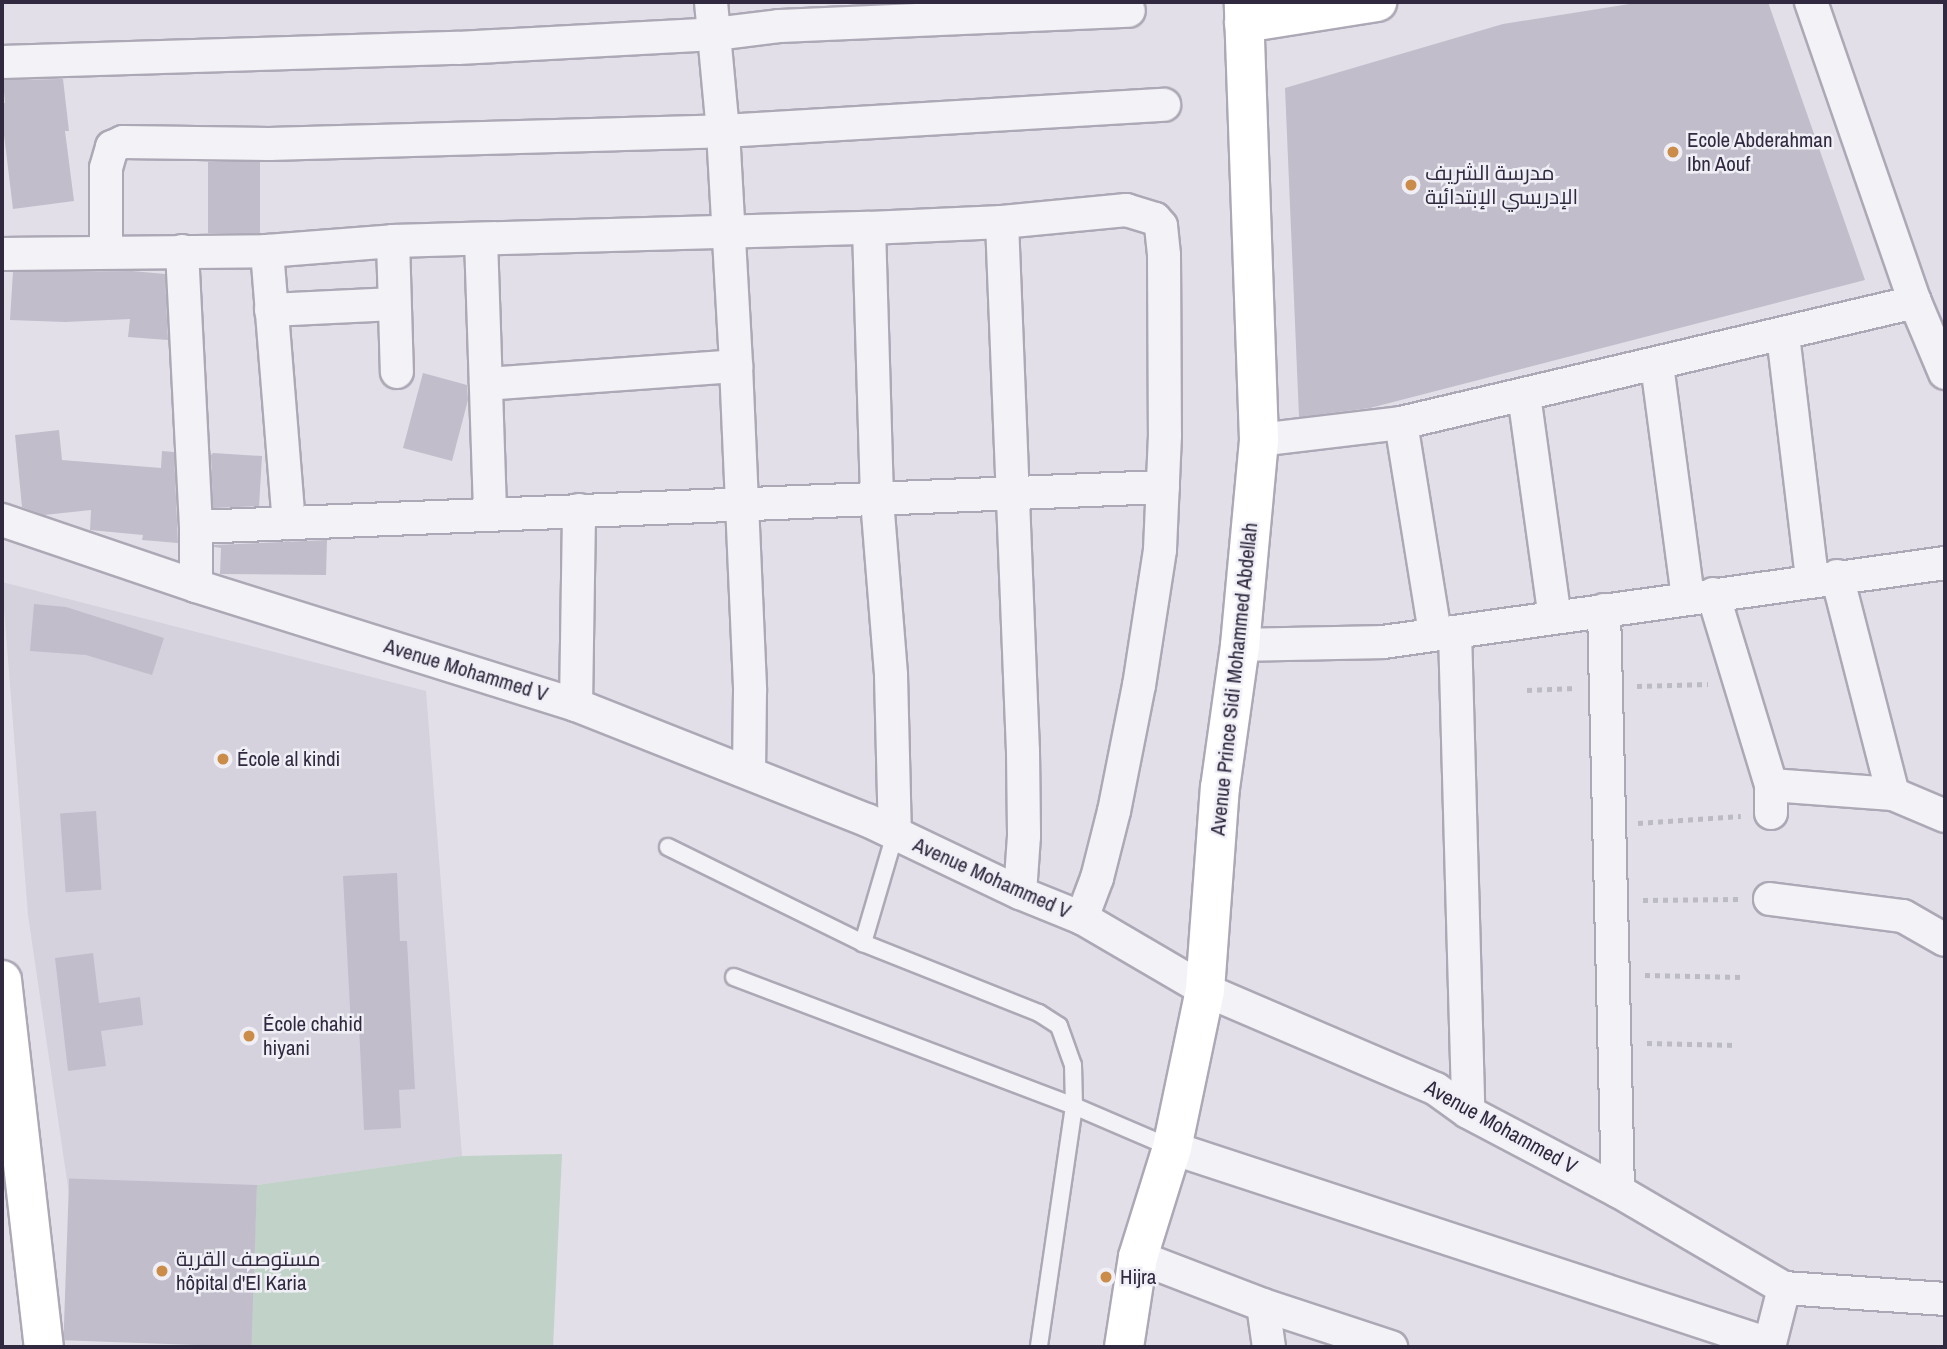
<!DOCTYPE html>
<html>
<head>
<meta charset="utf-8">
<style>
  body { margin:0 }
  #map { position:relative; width:1947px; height:1349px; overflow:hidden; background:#e2dfe8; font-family:"Archivo Narrow",Cairo,sans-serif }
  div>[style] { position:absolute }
  .built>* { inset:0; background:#d5d1dd }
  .green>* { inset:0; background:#c1d2c8 }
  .building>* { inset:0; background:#c1bdcb; transform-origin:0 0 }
  .path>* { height:4.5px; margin-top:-2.25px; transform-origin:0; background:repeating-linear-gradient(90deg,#bcbac3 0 5px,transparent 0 10px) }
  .roads { filter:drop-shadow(2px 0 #ada8b5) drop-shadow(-2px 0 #ada8b5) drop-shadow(0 2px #ada8b5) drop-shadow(0 -2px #ada8b5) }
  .lane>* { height:16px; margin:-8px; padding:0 8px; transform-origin:8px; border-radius:8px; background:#f3f2f6 }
  .street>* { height:32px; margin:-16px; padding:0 16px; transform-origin:16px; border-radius:16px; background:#f3f2f6 }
  .secondary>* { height:38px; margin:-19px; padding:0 19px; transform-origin:19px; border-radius:19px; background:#fff }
  .dots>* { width:19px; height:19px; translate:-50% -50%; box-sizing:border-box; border:4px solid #f0eff6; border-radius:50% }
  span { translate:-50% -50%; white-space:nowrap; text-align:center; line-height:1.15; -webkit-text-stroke:5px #f0eff6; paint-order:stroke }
  .poi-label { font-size:21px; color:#30293f }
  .left { translate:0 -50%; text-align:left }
  .street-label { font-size:21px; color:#30293f }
  .frame { position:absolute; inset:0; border:4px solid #30293f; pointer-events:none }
</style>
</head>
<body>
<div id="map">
  <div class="built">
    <div style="clip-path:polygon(2px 582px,426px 691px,462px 1156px,257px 1185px,69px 1194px,28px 915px)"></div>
  </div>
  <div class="green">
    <div style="clip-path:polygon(562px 1154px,553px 1347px,250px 1347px,257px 1185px,462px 1156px)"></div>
  </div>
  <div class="building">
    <div style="clip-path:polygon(1642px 2px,1768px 2px,1865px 280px,1370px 408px,1299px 417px,1285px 88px,1503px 24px)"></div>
    <div style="clip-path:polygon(63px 79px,69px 131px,65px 131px,74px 201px,13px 209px,2px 118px,2px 103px,5px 103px,3px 80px)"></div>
    <div style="left:208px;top:162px;width:52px;height:71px"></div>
    <div style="clip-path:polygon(132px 271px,165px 274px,168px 340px,128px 337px,130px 319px,65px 322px,10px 320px,13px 272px)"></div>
    <div style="clip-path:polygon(423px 373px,467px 385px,468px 400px,452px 461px,403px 448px)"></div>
    <div style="clip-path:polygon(59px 430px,62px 460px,161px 468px,162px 451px,174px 452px,178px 543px,142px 540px,143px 535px,90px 530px,91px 510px,44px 515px,22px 507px,15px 435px)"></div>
    <div style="clip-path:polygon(213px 453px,262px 456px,259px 506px,213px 508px,211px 455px)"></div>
    <div style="clip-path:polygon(327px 540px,326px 575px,220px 574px,221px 548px,214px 547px,214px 545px)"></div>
    <div style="clip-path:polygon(34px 604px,66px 607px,164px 638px,152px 675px,86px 655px,30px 651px)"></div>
    <div style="left:96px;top:811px;width:79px;height:36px;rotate:86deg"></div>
    <div style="clip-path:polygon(397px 873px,400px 941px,407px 941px,415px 1089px,399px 1090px,401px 1128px,364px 1130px,359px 1026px,351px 1026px,343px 876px)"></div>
    <div style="clip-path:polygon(93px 953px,99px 1003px,140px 997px,143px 1025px,101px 1031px,106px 1066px,68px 1071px,55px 958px)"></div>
    <div style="left:257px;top:1185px;width:162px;height:188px;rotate:92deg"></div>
  </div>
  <div class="path">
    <div style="left:1637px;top:686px;width:71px;rotate:-1.6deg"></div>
    <div style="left:1527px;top:690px;width:48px;rotate:-2.4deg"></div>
    <div style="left:1638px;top:823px;width:103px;rotate:-3.9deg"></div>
    <div style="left:1643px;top:900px;width:97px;rotate:-0.6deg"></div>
    <div style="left:1645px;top:975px;width:98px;rotate:1.2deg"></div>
    <div style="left:1647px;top:1043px;width:90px;rotate:1.3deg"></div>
  </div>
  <div class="roads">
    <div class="lane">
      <div style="left:895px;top:834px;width:114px;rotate:106.4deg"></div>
      <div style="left:863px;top:943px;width:189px;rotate:21.7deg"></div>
      <div style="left:1039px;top:1013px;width:24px;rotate:33deg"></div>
      <div style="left:1059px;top:1026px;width:41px;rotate:70.3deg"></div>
      <div style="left:1073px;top:1065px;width:41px;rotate:88.6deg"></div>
      <div style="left:1074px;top:1106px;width:244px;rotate:98.3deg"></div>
      <div style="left:668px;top:847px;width:217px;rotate:26.2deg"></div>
      <div style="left:734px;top:977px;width:364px;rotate:20.8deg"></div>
      <div style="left:1074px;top:1106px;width:107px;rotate:23.2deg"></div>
    </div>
    <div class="street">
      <div style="left:711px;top:2px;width:130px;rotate:84.7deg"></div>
      <div style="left:723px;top:131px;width:235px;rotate:86.8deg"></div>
      <div style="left:736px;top:366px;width:325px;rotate:87.5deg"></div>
      <div style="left:750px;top:691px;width:80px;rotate:90.7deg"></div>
      <div style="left:1811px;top:2px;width:318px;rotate:70.9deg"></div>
      <div style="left:1915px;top:302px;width:77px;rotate:67.1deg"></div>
      <div style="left:2px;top:62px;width:456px;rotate:-1.8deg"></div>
      <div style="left:458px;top:48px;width:257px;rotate:-3.1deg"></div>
      <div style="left:715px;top:34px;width:64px;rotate:-7.1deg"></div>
      <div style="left:779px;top:26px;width:350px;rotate:-2.5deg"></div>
      <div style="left:1002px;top:222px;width:529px;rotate:87.73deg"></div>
      <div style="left:1023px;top:751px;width:85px;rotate:89.3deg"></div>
      <div style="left:1024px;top:836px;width:57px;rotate:94deg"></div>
      <div style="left:869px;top:228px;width:272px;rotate:88.3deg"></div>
      <div style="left:877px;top:500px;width:176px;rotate:85.4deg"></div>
      <div style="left:891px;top:675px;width:159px;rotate:88.6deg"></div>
      <div style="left:481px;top:239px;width:276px;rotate:88.1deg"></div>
      <div style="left:393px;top:241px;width:131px;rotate:88.3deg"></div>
      <div style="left:106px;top:251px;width:83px;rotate:-90deg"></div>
      <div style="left:106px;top:168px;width:22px;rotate:-74deg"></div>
      <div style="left:112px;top:147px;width:12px;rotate:-24deg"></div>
      <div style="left:123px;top:142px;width:146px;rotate:0.8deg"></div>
      <div style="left:269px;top:144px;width:454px;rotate:-1.6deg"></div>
      <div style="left:723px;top:131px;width:442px;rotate:-3.4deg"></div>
      <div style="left:182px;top:251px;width:276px;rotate:87.1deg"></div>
      <div style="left:196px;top:527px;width:59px;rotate:90deg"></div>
      <div style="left:267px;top:251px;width:273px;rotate:85.4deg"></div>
      <div style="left:2px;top:254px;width:265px;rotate:-0.6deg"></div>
      <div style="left:267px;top:251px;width:126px;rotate:-4.5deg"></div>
      <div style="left:393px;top:241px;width:476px;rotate:-1.6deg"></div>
      <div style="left:869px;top:228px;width:133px;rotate:-2.6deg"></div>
      <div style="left:1002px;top:222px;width:125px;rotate:-5.5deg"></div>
      <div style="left:1126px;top:210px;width:30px;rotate:17deg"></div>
      <div style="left:1155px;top:219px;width:9px;rotate:49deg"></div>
      <div style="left:1161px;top:226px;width:29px;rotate:84deg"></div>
      <div style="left:1164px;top:255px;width:180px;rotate:89.7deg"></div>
      <div style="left:1165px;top:435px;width:115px;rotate:92.5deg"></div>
      <div style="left:1160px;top:550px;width:137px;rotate:98.8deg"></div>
      <div style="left:1139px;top:685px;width:128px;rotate:101.2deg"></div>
      <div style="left:1114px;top:811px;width:69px;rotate:104.2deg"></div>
      <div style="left:1097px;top:878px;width:43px;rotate:110.6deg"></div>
      <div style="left:271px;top:310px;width:123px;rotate:-2.8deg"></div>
      <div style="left:1783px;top:335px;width:246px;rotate:83.2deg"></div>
      <div style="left:1657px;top:365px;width:235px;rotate:82.4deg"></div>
      <div style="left:486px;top:384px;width:251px;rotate:-4.1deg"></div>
      <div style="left:1524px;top:395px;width:224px;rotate:82.1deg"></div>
      <div style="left:1401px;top:423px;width:214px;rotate:80.8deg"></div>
      <div style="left:1259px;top:440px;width:143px;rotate:-6.8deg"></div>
      <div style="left:1401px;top:423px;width:528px;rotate:-13.25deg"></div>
      <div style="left:2px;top:520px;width:205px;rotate:18.8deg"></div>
      <div style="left:196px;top:586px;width:398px;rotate:17.4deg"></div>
      <div style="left:576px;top:705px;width:313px;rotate:21.6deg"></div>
      <div style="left:867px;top:820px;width:170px;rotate:25.5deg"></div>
      <div style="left:1020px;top:893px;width:67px;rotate:22deg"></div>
      <div style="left:1082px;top:918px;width:143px;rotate:30.3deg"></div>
      <div style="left:1205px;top:990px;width:251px;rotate:23.2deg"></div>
      <div style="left:1436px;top:1089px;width:39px;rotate:36deg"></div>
      <div style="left:1468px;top:1112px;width:170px;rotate:27.8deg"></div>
      <div style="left:1618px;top:1191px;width:192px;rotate:30.3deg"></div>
      <div style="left:1784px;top:1288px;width:161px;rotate:3.9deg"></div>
      <div style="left:196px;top:527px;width:968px;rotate:-2.37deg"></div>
      <div style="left:1837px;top:576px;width:225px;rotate:75.6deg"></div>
      <div style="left:1713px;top:594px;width:200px;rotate:73.1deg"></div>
      <div style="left:1771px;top:785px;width:28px;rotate:90deg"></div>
      <div style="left:1604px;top:610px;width:581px;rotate:88.62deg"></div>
      <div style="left:1455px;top:632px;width:480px;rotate:88.4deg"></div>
      <div style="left:1240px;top:645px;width:143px;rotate:-1.2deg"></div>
      <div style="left:1383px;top:642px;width:568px;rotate:-8deg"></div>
      <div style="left:576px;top:705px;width:195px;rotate:-89.1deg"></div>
      <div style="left:1771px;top:785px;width:122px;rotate:4.2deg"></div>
      <div style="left:1893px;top:794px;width:56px;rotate:22.9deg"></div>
      <div style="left:1770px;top:899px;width:134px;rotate:7.3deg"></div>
      <div style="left:1903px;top:916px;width:48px;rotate:29.7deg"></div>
      <div style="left:1172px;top:1148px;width:628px;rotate:18.18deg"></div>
      <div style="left:1138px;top:1257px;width:134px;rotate:21deg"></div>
      <div style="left:1263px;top:1305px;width:135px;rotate:18.2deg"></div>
      <div style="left:1263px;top:1305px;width:42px;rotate:81.9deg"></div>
      <div style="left:1769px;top:1347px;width:61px;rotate:-75.7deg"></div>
    </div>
    <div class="secondary">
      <div style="left:1244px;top:23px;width:135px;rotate:-9deg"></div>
      <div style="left:2px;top:980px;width:369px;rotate:83.5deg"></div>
      <div style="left:1124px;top:1347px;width:91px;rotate:-81.2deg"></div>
      <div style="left:1138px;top:1257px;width:114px;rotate:-72.7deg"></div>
      <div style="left:1172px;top:1148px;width:161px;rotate:-78.2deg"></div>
      <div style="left:1205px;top:990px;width:203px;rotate:-85.8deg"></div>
      <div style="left:1220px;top:788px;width:144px;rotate:-82deg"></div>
      <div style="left:1240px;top:645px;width:206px;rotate:-84.7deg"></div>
      <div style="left:1259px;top:440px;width:438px;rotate:-92deg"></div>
    </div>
  </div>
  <div class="dots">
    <div style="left:1673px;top:152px;background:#ca8c48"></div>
    <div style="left:1411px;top:185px;background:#ca8c48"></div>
    <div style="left:223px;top:759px;background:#ca8c48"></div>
    <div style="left:249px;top:1036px;background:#ca8c48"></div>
    <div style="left:162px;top:1271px;background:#ca8c48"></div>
    <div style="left:1106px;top:1277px;background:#ca8c48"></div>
  </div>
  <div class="poi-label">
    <span class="left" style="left:1687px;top:152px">Ecole Abderahman<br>Ibn Aouf</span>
    <span class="left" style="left:1425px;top:185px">مدرسة الشريف<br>الإدريسي الإبتدائية</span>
    <span class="left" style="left:237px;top:759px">École al kindi</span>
    <span class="left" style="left:263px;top:1036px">École chahid<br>hiyani</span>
    <span class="left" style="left:176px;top:1271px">مستوصف القرية<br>hôpital d'El Karia</span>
    <span class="left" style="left:1120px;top:1277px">Hijra</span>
  </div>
  <div class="street-label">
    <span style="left:466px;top:670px;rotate:17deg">Avenue Mohammed V</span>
    <span style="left:1234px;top:679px;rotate:-84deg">Avenue Prince Sidi Mohammed Abdellah</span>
    <span style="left:992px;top:878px;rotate:24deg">Avenue Mohammed V</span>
    <span style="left:1501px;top:1127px;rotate:29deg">Avenue Mohammed V</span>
  </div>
  <div class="frame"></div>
</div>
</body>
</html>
